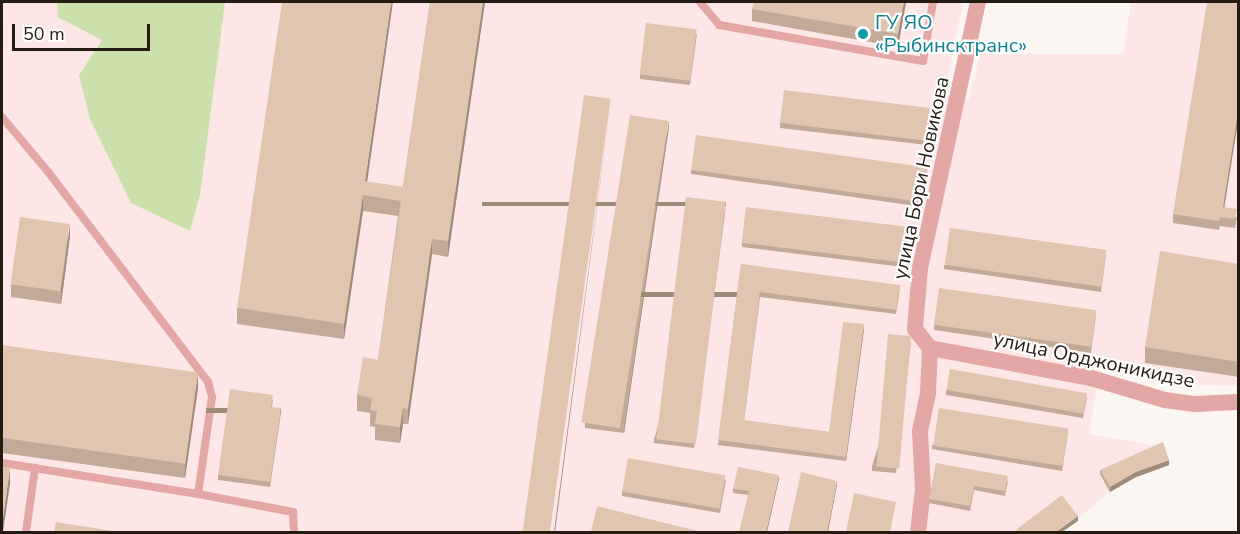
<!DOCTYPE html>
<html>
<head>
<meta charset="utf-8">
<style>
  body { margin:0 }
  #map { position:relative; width:1240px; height:534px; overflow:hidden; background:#fbf6f1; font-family:"Nunito Sans",sans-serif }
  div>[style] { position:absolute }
  .industrial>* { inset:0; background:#fde7e6 }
  .green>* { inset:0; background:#cce0ac }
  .service>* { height:8px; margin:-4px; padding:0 4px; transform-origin:4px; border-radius:4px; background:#e3a8a6 }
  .minor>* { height:16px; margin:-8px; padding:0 8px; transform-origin:8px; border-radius:8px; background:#e3a8a6 }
  .wall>* { inset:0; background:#c1aa98 }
  .shaded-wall>* { inset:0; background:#9d8b7c; transform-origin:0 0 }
  .building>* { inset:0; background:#e0c6b1; transform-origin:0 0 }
  .dots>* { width:16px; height:16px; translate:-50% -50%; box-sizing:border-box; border:3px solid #fff; border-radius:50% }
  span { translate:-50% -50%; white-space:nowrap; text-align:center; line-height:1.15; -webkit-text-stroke:4.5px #fff; paint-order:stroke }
  .culture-label { font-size:20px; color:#0d838f }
  .left { translate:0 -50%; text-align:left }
  .street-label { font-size:20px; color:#241b13 }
  .frame { position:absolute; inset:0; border:3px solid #241b13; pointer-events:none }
  .scale { position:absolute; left:12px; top:24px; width:138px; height:27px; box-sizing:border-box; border:3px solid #241b13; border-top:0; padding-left:8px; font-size:18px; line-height:21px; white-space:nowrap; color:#241b13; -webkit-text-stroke:4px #fff; paint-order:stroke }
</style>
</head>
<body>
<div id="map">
  <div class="industrial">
    <div style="clip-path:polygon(2px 2px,963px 2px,944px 95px,969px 100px,980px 54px,1123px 54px,1131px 2px,1238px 2px,1238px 386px,1170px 384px,1101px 364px,1089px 434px,1163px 447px,1169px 465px,1136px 477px,1110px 492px,1062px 532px,2px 532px)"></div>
  </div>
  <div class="green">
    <div style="clip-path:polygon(57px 2px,225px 2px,200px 195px,190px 231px,131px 203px,90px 119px,79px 75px,102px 40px,58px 17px)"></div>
  </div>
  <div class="service">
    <div style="left:700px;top:2px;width:30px;rotate:50deg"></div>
    <div style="left:719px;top:25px;width:207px;rotate:10deg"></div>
    <div style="left:923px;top:61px;width:60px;rotate:-80.4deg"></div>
    <div style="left:2px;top:117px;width:73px;rotate:50deg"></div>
    <div style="left:49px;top:173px;width:263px;rotate:52.7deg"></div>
    <div style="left:208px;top:382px;width:16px;rotate:75deg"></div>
    <div style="left:212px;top:397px;width:98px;rotate:98.2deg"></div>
    <div style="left:198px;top:494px;width:198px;rotate:-171deg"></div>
    <div style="left:198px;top:494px;width:97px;rotate:10.7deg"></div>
    <div style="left:293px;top:512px;width:20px;rotate:87deg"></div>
    <div style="left:26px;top:532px;width:65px;rotate:-82deg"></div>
  </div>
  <div class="minor">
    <div style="left:978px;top:2px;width:272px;rotate:102.3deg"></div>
    <div style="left:920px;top:268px;width:61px;rotate:94.7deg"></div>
    <div style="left:915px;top:329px;width:24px;rotate:52deg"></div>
    <div style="left:930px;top:348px;width:164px;rotate:10.6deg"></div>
    <div style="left:1091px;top:378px;width:77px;rotate:16.6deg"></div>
    <div style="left:1165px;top:400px;width:30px;rotate:8deg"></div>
    <div style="left:1195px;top:404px;width:43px;rotate:-2.7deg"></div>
    <div style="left:918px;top:532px;width:42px;rotate:-83.2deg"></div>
    <div style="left:923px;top:490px;width:59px;rotate:-92.9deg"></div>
    <div style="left:920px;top:431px;width:40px;rotate:-78deg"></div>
    <div style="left:928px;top:392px;width:44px;rotate:-87.4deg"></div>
  </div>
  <div class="wall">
    <div style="clip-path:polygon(430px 2px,485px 2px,448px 257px,432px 254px,408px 424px,403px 424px,400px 443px,375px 440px,375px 427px,370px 426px,370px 413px,357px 411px,357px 395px,378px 360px,398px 216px,363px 211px,344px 339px,237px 324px,237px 308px,367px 182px,403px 187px)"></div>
    <div style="clip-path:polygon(906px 2px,898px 47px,752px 21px,752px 9px)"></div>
    <div style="clip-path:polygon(1239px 4px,1239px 115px,1224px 207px,1237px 218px,1235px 228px,1220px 226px,1219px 230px,1173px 223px,1173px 214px)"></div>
    <div style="clip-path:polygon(697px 34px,690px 85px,640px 79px,640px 75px)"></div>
    <div style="clip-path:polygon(940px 113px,936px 146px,780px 128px,780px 123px)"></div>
    <div style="clip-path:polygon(669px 126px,624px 433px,585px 428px,585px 423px)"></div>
    <div style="clip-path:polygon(691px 170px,928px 173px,923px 207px,691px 174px)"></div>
    <div style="clip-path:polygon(726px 206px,694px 448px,654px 443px,654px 439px)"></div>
    <div style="clip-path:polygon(907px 231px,903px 267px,742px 247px,742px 243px)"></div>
    <div style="clip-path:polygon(70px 236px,61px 304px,11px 297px,11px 284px)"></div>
    <div style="clip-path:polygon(1106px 255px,1101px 292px,944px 269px,944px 265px)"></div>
    <div style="clip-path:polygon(741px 264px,900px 289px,896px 314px,760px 297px,744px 421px,829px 432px,864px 329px,846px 461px,718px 445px)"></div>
    <div style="clip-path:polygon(1239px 264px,1239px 377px,1145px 363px,1145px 347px)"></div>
    <div style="clip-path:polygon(1096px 316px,1091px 353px,934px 330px,934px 325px)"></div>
    <div style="clip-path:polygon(911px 341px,896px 473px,872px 471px,872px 466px)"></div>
    <div style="clip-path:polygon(2px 345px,198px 388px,185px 478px,2px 453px)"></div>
    <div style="clip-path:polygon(946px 390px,1087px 397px,1083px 418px,946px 395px)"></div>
    <div style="clip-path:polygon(273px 399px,272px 407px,281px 413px,270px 487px,218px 480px,218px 475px)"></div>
    <div style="clip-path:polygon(1068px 433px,1062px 471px,932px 449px,932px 445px)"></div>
    <div style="clip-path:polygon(936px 463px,1008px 481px,1005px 496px,974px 490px,970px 511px,929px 503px)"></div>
    <div style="clip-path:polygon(1169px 465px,1136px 477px,1110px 492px,1100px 474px,1100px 470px)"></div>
    <div style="clip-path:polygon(779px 479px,748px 495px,733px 493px,733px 489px)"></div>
    <div style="clip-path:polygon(726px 480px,720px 513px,622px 496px,622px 491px)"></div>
  </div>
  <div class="shaded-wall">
    <div style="clip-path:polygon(391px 2px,393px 2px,365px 197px,365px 181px)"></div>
    <div style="clip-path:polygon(483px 2px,485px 2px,448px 257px,448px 241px)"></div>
    <div style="clip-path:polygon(904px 2px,906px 2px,898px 47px,898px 34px)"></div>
    <div style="clip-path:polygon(611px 99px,555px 532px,554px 532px)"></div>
    <div style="clip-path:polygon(1239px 106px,1239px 115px,1223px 215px,1223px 207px)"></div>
    <div style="clip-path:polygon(669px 121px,669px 126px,624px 433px,624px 429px)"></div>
    <div style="clip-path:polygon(363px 195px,363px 211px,344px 339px,344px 324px)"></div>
    <div style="left:726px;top:202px;width:4px;height:244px;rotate:90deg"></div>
    <div style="clip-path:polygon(70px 224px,70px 236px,61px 304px,61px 291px)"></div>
    <div style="clip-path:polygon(432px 239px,432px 254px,408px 424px,408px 409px)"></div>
    <div style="left:760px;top:292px;width:5px;height:129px;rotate:90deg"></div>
    <div style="clip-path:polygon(864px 324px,864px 329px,846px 461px,846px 457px)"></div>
    <div style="clip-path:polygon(198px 372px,198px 388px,185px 478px,185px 463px)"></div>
    <div style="left:281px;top:408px;width:5px;height:75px;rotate:90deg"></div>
    <div style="clip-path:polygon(403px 408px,403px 424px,400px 443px,400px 427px)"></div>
    <div style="clip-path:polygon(1169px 460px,1169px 465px,1136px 477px,1110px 492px,1110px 487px,1136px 472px)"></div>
    <div style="clip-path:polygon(10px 468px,10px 484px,3px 532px,2px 532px,2px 524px)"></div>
    <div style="clip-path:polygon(779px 475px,779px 479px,767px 532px,766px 532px)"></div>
    <div style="clip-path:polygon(837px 481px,837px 485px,828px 532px,827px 532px)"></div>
    <div style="clip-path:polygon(1078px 516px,1078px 521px,1062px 532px,1056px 532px)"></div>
  </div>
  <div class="building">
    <div style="clip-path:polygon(282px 2px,391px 2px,365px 181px,403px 187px,430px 2px,483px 2px,448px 241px,432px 239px,408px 409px,403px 408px,400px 427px,375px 424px,377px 411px,370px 410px,372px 398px,357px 395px,363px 357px,378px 360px,401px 201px,363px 195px,344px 324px,237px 308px)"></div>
    <div style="clip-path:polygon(754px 2px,904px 2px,898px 34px,752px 9px)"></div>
    <div style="clip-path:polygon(1207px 2px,1225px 2px,1239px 4px,1239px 106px,1223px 207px,1237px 209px,1235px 219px,1220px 217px,1219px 221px,1173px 214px)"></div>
    <div style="left:646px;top:23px;width:51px;height:52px;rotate:7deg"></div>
    <div style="left:784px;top:90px;width:157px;height:33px;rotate:7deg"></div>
    <div style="left:584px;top:95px;width:27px;height:441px;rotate:8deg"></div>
    <div style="left:630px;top:115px;width:39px;height:311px;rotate:9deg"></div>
    <div style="left:696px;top:135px;width:234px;height:35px;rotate:8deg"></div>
    <div style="left:686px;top:197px;width:40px;height:244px;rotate:7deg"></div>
    <div style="left:746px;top:207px;width:162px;height:36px;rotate:7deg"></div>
    <div style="left:20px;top:217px;width:50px;height:68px;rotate:8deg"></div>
    <div style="left:950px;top:228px;width:158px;height:37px;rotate:8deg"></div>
    <div style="clip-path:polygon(1160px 251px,1239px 264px,1239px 362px,1145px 347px)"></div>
    <div style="clip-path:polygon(741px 264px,900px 285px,896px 310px,760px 292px,744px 420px,829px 432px,843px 322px,864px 324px,846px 457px,718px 440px)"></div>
    <div style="left:939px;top:288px;width:159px;height:37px;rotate:8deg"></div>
    <div style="left:888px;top:334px;width:23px;height:133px;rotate:5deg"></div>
    <div style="left:2px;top:345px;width:198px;height:92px;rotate:8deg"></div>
    <div style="left:950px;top:369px;width:139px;height:21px;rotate:10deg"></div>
    <div style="clip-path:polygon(230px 389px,273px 395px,271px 407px,281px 408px,270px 482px,218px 475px)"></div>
    <div style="left:939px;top:408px;width:131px;height:38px;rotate:9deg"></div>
    <div style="clip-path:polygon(1163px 442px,1169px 460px,1136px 472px,1110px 487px,1100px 470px)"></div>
    <div style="left:628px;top:458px;width:99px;height:34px;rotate:10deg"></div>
    <div style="clip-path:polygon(936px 463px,1008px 476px,1005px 491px,974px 486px,970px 506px,929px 499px)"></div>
    <div style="clip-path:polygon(2px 467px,10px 468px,2px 524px)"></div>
    <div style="clip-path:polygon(738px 467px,779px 475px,766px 532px,739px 532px,749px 491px,733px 489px)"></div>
    <div style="clip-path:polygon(801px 472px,837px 481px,827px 532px,788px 532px)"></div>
    <div style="clip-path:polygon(854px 493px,896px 502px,890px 532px,846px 532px)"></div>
    <div style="clip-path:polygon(1062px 495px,1078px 516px,1056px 532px,1013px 532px)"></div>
    <div style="clip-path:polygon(597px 506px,702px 532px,591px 532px)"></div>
    <div style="clip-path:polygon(56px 522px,120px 532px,54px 532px)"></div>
  </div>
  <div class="dots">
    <div style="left:863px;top:34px;background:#0f9aa8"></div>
  </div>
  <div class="culture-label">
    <span class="left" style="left:875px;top:34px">ГУ ЯО<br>«Рыбинсктранс»</span>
  </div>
  <div class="street-label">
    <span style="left:921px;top:178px;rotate:-78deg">улица Бори Новикова</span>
    <span style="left:1094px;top:360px;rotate:12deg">улица Орджоникидзе</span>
  </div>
  <div class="frame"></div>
  <div class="scale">50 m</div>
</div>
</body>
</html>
